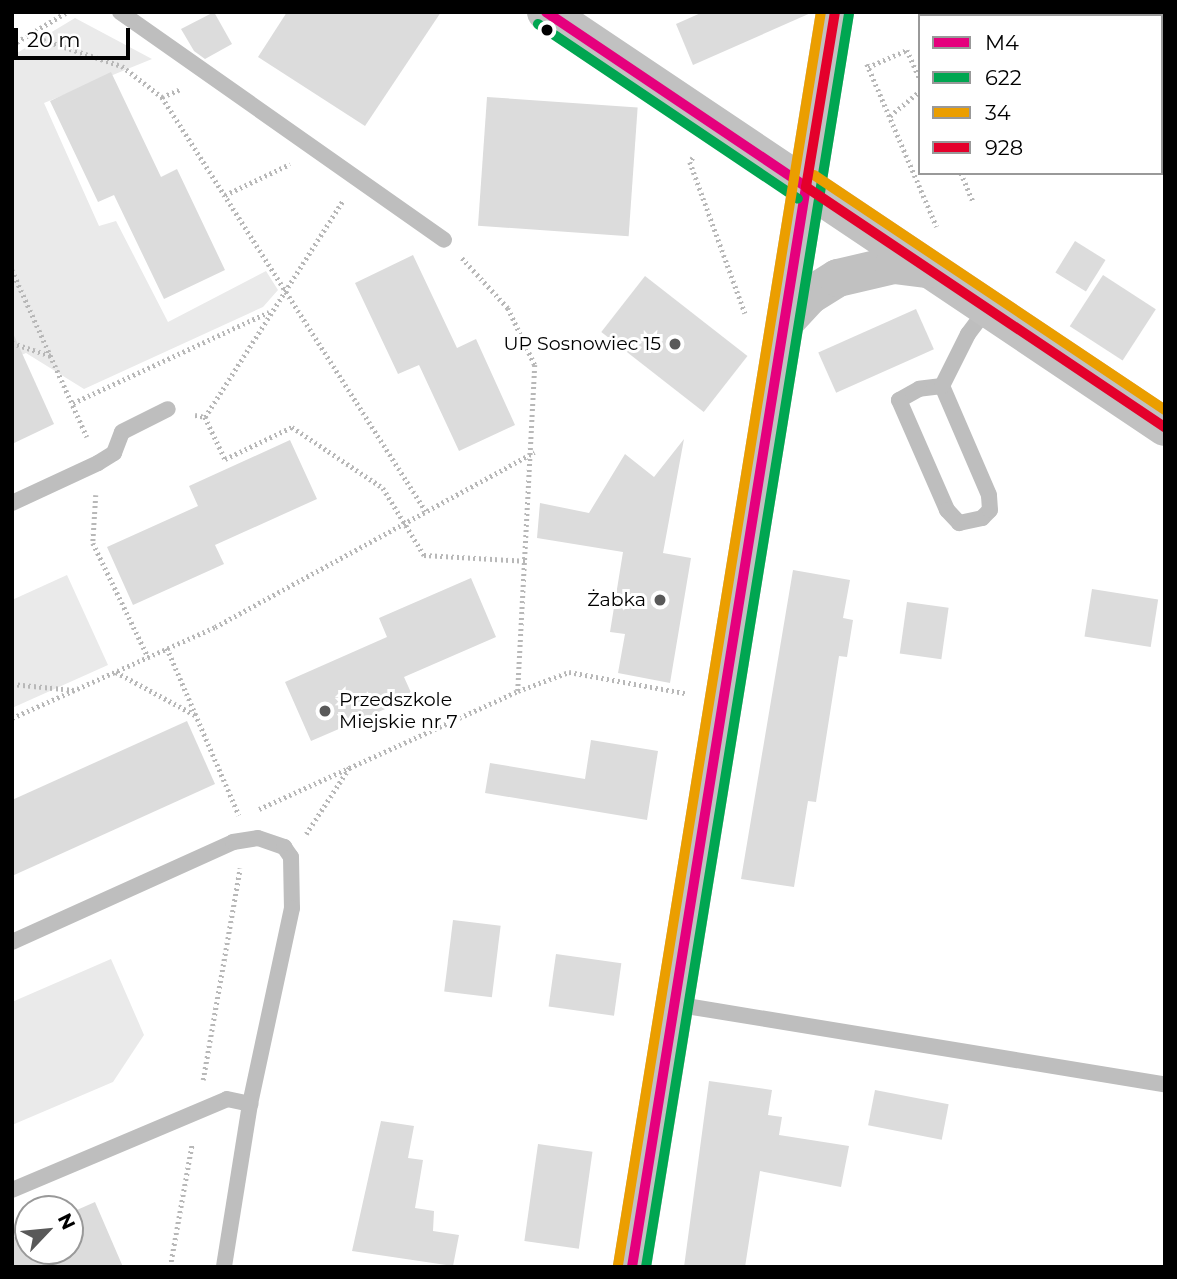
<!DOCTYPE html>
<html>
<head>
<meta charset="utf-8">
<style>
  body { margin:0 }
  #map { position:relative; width:1177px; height:1279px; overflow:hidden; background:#fff; font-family:Montserrat,sans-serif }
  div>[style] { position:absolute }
  .green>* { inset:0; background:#eaeaea }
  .building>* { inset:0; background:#dcdcdc; transform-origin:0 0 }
  .path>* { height:4.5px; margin-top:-2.25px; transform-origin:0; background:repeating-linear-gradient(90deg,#b8b8b8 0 2px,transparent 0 5.5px) }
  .lane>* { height:16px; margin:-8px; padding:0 8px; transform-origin:8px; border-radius:8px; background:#bebebe }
  .secondary>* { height:38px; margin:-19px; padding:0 19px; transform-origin:19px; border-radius:19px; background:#c1c1c1 }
  .bus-1>* { height:10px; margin:-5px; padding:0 5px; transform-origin:5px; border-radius:5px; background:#e5007d }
  .bus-2>* { height:10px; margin:-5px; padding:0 5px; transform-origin:5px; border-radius:5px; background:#00a651 }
  .bus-3>* { height:10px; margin:-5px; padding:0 5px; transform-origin:5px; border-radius:5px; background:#eb9e00 }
  .bus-4>* { height:10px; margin:-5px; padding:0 5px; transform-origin:5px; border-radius:5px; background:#e4002b }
  .dots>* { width:19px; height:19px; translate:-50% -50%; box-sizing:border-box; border:4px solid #fff; border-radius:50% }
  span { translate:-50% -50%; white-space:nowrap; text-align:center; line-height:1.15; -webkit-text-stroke:6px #fff; paint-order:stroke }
  .poi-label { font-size:19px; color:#000 }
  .right { translate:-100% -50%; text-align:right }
  .left { translate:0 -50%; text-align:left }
  .frame { position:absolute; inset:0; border:14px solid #000; pointer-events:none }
  .legend { position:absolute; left:918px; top:14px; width:245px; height:161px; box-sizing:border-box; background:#fff; border:2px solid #999; margin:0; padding:9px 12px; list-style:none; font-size:21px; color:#000 }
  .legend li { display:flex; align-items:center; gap:14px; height:35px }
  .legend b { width:35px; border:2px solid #999 }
  .north { position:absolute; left:14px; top:1195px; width:70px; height:70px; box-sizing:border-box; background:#fff; border:2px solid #999; border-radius:50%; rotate:64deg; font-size:19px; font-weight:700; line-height:28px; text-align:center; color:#000 }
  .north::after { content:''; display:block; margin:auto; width:24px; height:32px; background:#595959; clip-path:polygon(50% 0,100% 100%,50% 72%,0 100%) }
  .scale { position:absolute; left:14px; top:28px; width:116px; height:32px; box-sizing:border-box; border:4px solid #000; border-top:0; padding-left:9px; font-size:21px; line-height:24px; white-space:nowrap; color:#000; -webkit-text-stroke:5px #fff; paint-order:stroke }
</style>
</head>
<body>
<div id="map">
  <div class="green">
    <div style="clip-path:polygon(75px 18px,152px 59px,44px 103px,99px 226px,116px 221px,168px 322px,266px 271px,278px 290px,263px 307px,84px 389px,26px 353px,12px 359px,12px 56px)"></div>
    <div style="clip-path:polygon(67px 575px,108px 665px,12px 708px,12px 600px)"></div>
    <div style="clip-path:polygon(111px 959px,144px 1035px,113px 1082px,12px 1125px,12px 1002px)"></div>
  </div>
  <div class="building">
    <div style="clip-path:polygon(214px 12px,232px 44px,205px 59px,194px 51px,181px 29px)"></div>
    <div style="clip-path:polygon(287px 12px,441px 12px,365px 126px,258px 57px)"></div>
    <div style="clip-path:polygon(703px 12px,813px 12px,693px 65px,676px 24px)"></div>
    <div style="clip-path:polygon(111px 72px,161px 177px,177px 169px,225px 270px,164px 299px,114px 195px,98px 202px,50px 101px)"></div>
    <div style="left:487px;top:97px;width:151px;height:129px;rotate:4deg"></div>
    <div style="left:1075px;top:241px;width:36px;height:37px;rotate:32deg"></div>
    <div style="clip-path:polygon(413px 255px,457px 348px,476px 339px,515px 425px,459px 451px,419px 365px,398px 374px,355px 283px)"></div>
    <div style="left:1103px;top:275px;width:63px;height:61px;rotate:33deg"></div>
    <div style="left:645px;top:276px;width:130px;height:71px;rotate:38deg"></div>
    <div style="left:916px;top:309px;width:44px;height:107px;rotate:66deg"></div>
    <div style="clip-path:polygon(12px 331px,54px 424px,12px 444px)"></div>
    <div style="clip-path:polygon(684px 439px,663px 553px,691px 558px,670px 683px,618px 673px,625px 634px,610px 632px,623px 552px,537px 538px,540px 503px,589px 513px,625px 454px,654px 477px)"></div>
    <div style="clip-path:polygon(290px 440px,317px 499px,215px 545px,224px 564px,133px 605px,107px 547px,198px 506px,189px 486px)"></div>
    <div style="clip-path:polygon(793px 570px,850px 580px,843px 618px,853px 620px,847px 657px,839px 656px,816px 802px,808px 801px,794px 887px,741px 879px)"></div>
    <div style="clip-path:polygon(471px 578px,496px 637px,404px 677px,413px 697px,311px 741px,285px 682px,387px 637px,379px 618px)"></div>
    <div style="left:1092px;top:589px;width:67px;height:48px;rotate:9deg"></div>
    <div style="left:907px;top:602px;width:42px;height:52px;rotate:8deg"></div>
    <div style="clip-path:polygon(187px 721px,215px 784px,12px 876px,12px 800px)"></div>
    <div style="clip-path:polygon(591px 740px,658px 751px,647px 820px,485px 793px,490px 763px,585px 779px)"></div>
    <div style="left:453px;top:920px;width:48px;height:72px;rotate:7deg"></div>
    <div style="left:556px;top:954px;width:66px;height:53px;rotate:8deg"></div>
    <div style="clip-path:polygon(709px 1081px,772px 1090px,768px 1115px,782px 1117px,779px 1135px,849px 1146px,841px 1187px,760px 1171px,745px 1267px,684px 1267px)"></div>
    <div style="left:875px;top:1090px;width:75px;height:36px;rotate:11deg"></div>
    <div style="clip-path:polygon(381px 1121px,414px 1126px,408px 1158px,423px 1160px,415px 1208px,434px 1211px,433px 1231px,459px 1235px,453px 1266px,352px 1251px)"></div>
    <div style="left:538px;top:1144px;width:55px;height:98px;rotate:8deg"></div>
    <div style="clip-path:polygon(95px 1202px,123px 1267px,12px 1267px,12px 1238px,28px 1231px,28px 1251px,70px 1251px,70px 1213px)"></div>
  </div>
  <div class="path">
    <div style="left:28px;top:35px;width:99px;rotate:18.3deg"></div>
    <div style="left:122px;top:66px;width:51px;rotate:37.8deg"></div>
    <div style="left:162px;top:97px;width:491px;rotate:57.5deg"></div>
    <div style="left:12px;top:45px;width:64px;rotate:-31deg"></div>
    <div style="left:867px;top:64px;width:177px;rotate:66.8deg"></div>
    <div style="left:868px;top:67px;width:43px;rotate:-23.6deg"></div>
    <div style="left:907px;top:50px;width:32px;rotate:66deg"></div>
    <div style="left:162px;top:97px;width:21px;rotate:-23deg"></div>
    <div style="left:890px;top:116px;width:39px;rotate:-40deg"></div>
    <div style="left:693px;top:158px;width:5px;rotate:127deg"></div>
    <div style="left:690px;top:162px;width:161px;rotate:70deg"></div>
    <div style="left:961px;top:173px;width:30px;rotate:67deg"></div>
    <div style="left:225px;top:195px;width:72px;rotate:-25.5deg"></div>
    <div style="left:462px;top:258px;width:68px;rotate:47.4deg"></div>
    <div style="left:508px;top:308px;width:63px;rotate:64.7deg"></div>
    <div style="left:535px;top:365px;width:326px;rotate:93deg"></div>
    <div style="left:12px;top:270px;width:183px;rotate:65.8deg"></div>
    <div style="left:12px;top:343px;width:41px;rotate:18.4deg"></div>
    <div style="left:73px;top:403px;width:216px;rotate:-24.9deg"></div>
    <div style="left:195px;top:415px;width:10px;rotate:11deg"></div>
    <div style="left:205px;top:417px;width:257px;rotate:-57.5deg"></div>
    <div style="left:205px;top:417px;width:47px;rotate:64.5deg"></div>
    <div style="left:225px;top:459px;width:74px;rotate:-25.5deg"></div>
    <div style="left:292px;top:427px;width:110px;rotate:33.8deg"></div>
    <div style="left:383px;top:488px;width:79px;rotate:58.5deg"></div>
    <div style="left:424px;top:555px;width:103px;rotate:3.3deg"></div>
    <div style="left:96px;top:495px;width:48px;rotate:93.6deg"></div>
    <div style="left:93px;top:543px;width:127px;rotate:64.2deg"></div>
    <div style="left:167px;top:648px;width:182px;rotate:66.7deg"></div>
    <div style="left:116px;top:672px;width:90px;rotate:28.6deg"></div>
    <div style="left:12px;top:684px;width:62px;rotate:5.5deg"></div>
    <div style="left:12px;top:718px;width:222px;rotate:-24.1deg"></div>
    <div style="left:215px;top:627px;width:364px;rotate:-28.7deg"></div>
    <div style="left:259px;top:809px;width:285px;rotate:-24.5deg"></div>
    <div style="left:518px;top:691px;width:54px;rotate:-20.4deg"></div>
    <div style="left:569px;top:672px;width:118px;rotate:10.3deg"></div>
    <div style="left:306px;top:834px;width:79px;rotate:-56.9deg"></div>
    <div style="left:203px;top:1080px;width:215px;rotate:-80.1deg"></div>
    <div style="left:170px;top:1267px;width:125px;rotate:-79.9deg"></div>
  </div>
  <div class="lane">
    <div style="left:120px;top:12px;width:396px;rotate:35.1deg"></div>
    <div style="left:942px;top:386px;width:23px;rotate:173deg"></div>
    <div style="left:919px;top:389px;width:23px;rotate:151deg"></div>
    <div style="left:899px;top:400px;width:120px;rotate:66.4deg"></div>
    <div style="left:947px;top:510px;width:18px;rotate:47deg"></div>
    <div style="left:959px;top:523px;width:24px;rotate:-12deg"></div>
    <div style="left:982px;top:518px;width:11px;rotate:-45deg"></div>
    <div style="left:990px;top:510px;width:15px;rotate:-94deg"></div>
    <div style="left:989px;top:495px;width:119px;rotate:-113.3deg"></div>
    <div style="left:942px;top:386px;width:58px;rotate:-63.4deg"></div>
    <div style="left:968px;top:334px;width:34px;rotate:-53deg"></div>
    <div style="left:12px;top:503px;width:95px;rotate:-24.9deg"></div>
    <div style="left:98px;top:463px;width:19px;rotate:-32deg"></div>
    <div style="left:114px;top:453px;width:22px;rotate:-69deg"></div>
    <div style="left:122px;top:432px;width:51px;rotate:-26.6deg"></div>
    <div style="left:12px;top:942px;width:243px;rotate:-24.3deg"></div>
    <div style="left:233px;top:842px;width:25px;rotate:-9deg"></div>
    <div style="left:258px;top:838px;width:28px;rotate:19deg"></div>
    <div style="left:284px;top:847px;width:12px;rotate:55deg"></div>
    <div style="left:291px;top:857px;width:51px;rotate:88.9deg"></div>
    <div style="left:292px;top:908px;width:200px;rotate:102.1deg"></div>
    <div style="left:250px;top:1104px;width:165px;rotate:99.1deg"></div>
    <div style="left:674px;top:1004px;width:497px;rotate:9.3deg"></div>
    <div style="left:12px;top:1190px;width:233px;rotate:-22.9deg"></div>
    <div style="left:227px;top:1099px;width:24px;rotate:12deg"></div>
  </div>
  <div class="secondary">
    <div style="left:546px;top:12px;width:745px;rotate:33.84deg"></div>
    <div style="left:785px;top:322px;width:35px;rotate:-47deg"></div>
    <div style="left:809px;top:296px;width:34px;rotate:-32deg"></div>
    <div style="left:838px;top:278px;width:57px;rotate:-13.1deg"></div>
    <div style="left:894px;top:265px;width:34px;rotate:7deg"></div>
    <div style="left:632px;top:1267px;width:1271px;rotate:-80.81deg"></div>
  </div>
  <div class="bus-1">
    <div style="left:546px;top:12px;width:313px;rotate:33.9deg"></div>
    <div style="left:632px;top:1267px;width:1094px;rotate:-80.85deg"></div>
  </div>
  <div class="bus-2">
    <div style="left:538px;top:24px;width:313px;rotate:33.9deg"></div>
    <div style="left:646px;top:1267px;width:1269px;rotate:-80.8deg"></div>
  </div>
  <div class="bus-3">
    <div style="left:814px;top:175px;width:422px;rotate:33.8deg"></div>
    <div style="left:618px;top:1265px;width:1269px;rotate:-80.8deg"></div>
  </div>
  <div class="bus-4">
    <div style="left:806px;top:187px;width:432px;rotate:33.8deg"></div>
    <div style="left:806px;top:187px;width:177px;rotate:-80.6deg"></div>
  </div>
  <div class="dots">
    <div style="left:547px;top:30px;background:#000"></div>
    <div style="left:675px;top:344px;background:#595959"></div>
    <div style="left:660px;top:600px;background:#595959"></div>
    <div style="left:325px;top:711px;background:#595959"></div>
  </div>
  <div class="poi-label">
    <span class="right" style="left:661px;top:344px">UP Sosnowiec 15</span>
    <span class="right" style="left:646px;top:600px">Żabka</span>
    <span class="left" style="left:339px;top:711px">Przedszkole<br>Miejskie nr 7</span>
  </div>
  <div class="frame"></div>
  <ul class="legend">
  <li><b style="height:9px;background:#e5007d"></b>M4</li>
  <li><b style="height:9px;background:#00a651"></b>622</li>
  <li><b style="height:9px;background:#eb9e00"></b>34</li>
  <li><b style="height:9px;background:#e4002b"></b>928</li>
  </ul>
  <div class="north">N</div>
  <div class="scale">20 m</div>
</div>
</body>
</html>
